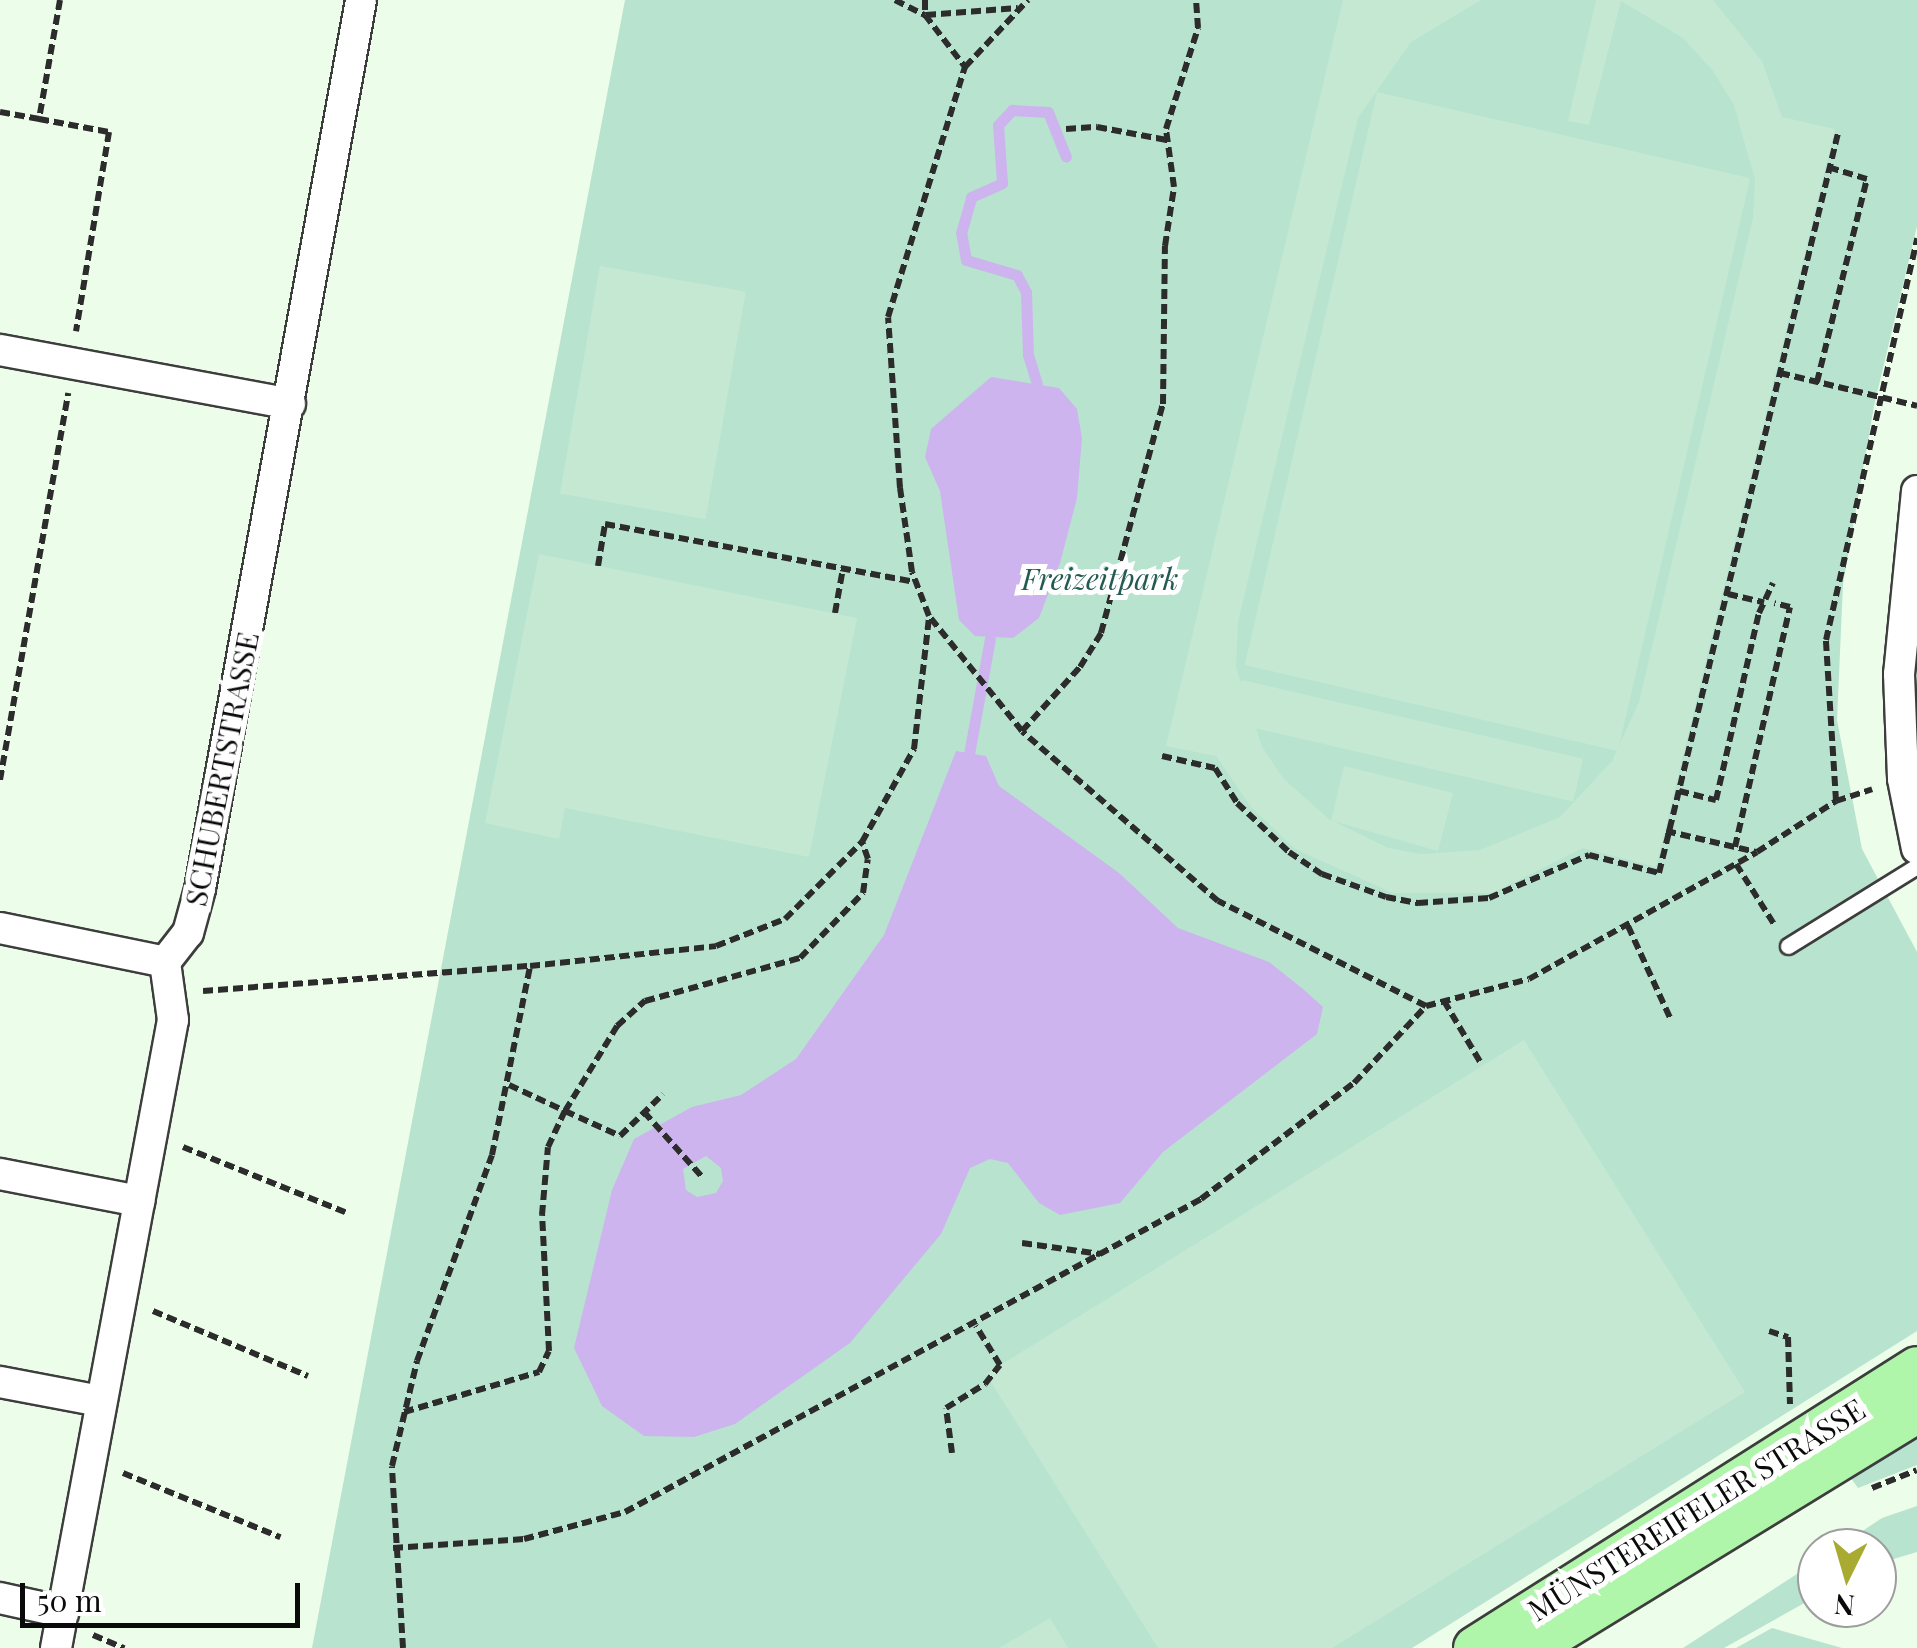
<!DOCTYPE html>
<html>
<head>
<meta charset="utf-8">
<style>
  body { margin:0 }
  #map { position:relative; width:1917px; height:1648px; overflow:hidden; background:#ecfdea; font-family:"Playfair Display",serif }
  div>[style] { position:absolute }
  .green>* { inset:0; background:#b8e3cf }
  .pitch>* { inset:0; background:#c5e8d3; transform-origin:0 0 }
  .water>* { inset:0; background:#cdb4ee }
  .stream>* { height:11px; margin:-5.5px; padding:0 5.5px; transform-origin:5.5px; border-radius:5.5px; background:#cdb4ee }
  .path>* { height:6px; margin-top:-3px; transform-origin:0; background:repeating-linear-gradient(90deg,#2c2c2c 0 10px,transparent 0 15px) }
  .roads { filter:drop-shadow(2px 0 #3d3d3d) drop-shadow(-2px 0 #3d3d3d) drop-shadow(0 2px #3d3d3d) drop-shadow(0 -2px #3d3d3d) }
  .lane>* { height:15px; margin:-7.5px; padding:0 7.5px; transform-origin:7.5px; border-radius:7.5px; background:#fff }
  .street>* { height:30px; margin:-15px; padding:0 15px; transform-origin:15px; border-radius:15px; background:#fff }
  .secondary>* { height:42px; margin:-21px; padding:0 21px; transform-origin:21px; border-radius:21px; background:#aff6ab }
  span { translate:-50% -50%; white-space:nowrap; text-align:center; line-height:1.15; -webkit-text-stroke:10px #fff; paint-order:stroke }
  .park-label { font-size:30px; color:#235a52; font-style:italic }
  .street-label { font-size:30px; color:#0a0a0a }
  .north { position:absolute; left:1797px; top:1528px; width:100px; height:100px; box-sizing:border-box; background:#fff; border:2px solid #9d9d9d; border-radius:50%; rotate:185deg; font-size:28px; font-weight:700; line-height:40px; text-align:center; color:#0a0a0a }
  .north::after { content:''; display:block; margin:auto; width:35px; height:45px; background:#a8aa32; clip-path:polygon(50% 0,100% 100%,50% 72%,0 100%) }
  .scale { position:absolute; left:20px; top:1583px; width:280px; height:45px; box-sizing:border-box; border:5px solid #0a0a0a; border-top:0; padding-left:12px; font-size:30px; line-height:35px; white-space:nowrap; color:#0a0a0a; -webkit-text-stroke:8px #fff; paint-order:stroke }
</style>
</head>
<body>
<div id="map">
  <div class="green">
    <div style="clip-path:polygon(625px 0,1917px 0,1917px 226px,1874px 406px,1843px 584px,1837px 720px,1862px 849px,1917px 952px,1917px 1331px,1412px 1648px,312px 1648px)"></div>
    <div style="clip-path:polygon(1917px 1419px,1917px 1465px,1858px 1488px,1843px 1467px)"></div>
    <div style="clip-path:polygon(1917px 1506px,1917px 1552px,1877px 1564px,1877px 1548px,1837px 1548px,1882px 1518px)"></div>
    <div style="clip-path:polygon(1817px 1561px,1817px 1596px,1724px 1648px,1683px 1648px)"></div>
    <div style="clip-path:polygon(1772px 1628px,1842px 1648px,1736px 1648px)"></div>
  </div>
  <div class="pitch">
    <div style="clip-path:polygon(1343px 0,1481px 0,1411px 42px,1358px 118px,1238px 622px,1236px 667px,1262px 747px,1283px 778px,1331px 821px,1344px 766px,1453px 793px,1438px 851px,1333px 821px,1388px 848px,1421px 854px,1480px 850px,1560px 817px,1612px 761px,1639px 702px,1753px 218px,1755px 180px,1734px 105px,1713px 71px,1683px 38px,1621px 1px,1589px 125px,1568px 121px,1596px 0,1713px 0,1762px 61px,1782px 117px,1835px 129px,1656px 867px,1583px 848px,1492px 893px,1393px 893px,1295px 849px,1251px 807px,1216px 756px,1166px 746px)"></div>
    <div style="left:1377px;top:92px;width:383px;height:588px;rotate:13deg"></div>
    <div style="left:600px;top:266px;width:148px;height:231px;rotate:10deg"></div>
    <div style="clip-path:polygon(539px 554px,857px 618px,809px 857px,565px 808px,559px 839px,485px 823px)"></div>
    <div style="left:1242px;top:680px;width:350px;height:44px;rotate:13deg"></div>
    <div style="clip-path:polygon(1524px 1040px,1745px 1392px,1332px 1648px,1158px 1648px,986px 1374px)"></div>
    <div style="clip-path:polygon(1050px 1618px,1068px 1648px,999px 1648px)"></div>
  </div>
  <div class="water">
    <div style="clip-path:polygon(991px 377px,1059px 388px,1077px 409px,1082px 438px,1077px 498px,1060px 563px,1039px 618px,1013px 638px,975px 636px,959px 620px,940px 491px,925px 457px,931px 429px)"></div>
    <div style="clip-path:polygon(evenodd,956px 751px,986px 756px,999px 786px,1119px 873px,1178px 928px,1269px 962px,1303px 989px,1323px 1007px,1317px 1034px,1163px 1152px,1120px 1203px,1060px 1215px,1039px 1203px,1008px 1163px,990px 1159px,970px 1168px,941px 1234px,850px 1343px,735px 1424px,694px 1437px,644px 1436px,602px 1406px,574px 1348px,612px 1190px,634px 1139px,692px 1107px,741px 1095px,796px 1059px,884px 935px,956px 751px,706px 1156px,721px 1168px,723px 1181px,716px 1193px,697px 1197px,686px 1190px,683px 1169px,706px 1156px)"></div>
  </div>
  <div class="stream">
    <div style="left:1037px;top:384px;width:30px;rotate:-107deg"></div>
    <div style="left:1028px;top:355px;width:63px;rotate:-91.8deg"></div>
    <div style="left:1026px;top:292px;width:19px;rotate:-118deg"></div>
    <div style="left:1017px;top:275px;width:53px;rotate:-163.6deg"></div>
    <div style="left:966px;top:260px;width:27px;rotate:-100deg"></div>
    <div style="left:961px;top:233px;width:37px;rotate:-74deg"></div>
    <div style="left:971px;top:197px;width:34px;rotate:-24deg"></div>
    <div style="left:1002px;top:183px;width:58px;rotate:-93.9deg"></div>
    <div style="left:998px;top:125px;width:21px;rotate:-47deg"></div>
    <div style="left:1012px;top:110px;width:36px;rotate:3deg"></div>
    <div style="left:1048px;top:112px;width:48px;rotate:68.2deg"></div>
    <div style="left:969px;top:754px;width:117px;rotate:-79.7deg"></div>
  </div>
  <div class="path">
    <div style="left:60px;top:0;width:121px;rotate:100deg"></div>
    <div style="left:39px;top:119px;width:71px;rotate:10.5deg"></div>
    <div style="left:109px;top:132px;width:202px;rotate:99.4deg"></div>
    <div style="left:895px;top:0;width:34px;rotate:27deg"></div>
    <div style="left:925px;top:15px;width:66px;rotate:52.4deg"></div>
    <div style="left:925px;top:0;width:15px;rotate:90deg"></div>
    <div style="left:926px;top:15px;width:92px;rotate:-4.4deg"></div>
    <div style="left:0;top:112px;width:40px;rotate:10deg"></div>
    <div style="left:1066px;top:129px;width:31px;rotate:-4deg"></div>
    <div style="left:1097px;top:127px;width:71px;rotate:10.5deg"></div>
    <div style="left:1780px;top:373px;width:141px;rotate:13.5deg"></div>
    <div style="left:1817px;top:382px;width:209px;rotate:-76.2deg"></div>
    <div style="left:1867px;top:179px;width:39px;rotate:-163deg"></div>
    <div style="left:598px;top:566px;width:43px;rotate:-80.5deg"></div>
    <div style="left:605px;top:524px;width:314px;rotate:10.6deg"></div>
    <div style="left:1728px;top:594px;width:37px;rotate:13deg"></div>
    <div style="left:835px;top:613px;width:46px;rotate:-79.9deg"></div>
    <div style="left:1022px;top:731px;width:86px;rotate:-47.8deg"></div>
    <div style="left:1080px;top:667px;width:40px;rotate:-58deg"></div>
    <div style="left:1101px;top:633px;width:237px;rotate:-74.9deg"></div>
    <div style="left:1163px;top:404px;width:158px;rotate:-89.3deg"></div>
    <div style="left:1165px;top:246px;width:60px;rotate:-81.3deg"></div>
    <div style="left:1174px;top:187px;width:59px;rotate:-97.9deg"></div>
    <div style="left:1166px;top:129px;width:106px;rotate:-72.4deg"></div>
    <div style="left:1198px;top:28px;width:28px;rotate:-94deg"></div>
    <div style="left:1162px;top:756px;width:54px;rotate:12.8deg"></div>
    <div style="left:1215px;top:768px;width:41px;rotate:57.8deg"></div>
    <div style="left:1237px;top:803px;width:71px;rotate:43.3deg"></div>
    <div style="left:1289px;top:852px;width:40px;rotate:34deg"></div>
    <div style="left:1322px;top:874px;width:68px;rotate:19.8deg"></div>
    <div style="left:1386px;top:897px;width:33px;rotate:11deg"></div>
    <div style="left:1418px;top:903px;width:71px;rotate:-4deg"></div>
    <div style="left:1489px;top:898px;width:109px;rotate:-23.3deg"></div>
    <div style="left:1589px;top:855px;width:72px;rotate:14.4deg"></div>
    <div style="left:1659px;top:873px;width:761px;rotate:-76.4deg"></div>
    <div style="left:0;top:780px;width:393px;rotate:-80deg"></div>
    <div style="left:1679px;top:791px;width:38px;rotate:14deg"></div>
    <div style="left:1716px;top:800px;width:192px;rotate:-77.1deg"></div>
    <div style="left:1759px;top:613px;width:33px;rotate:-65deg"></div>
    <div style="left:1836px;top:801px;width:161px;rotate:-93.6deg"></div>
    <div style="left:1826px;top:640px;width:412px;rotate:-77.2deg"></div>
    <div style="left:1666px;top:831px;width:92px;rotate:13.1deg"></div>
    <div style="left:1735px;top:847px;width:246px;rotate:-77.1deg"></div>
    <div style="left:1790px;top:607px;width:16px;rotate:-166deg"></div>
    <div style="left:1736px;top:864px;width:71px;rotate:57.7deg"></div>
    <div style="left:1628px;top:926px;width:103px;rotate:65.4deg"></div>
    <div style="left:203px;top:991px;width:328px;rotate:-4.4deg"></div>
    <div style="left:1444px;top:1001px;width:74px;rotate:59.3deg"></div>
    <div style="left:1426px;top:1006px;width:106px;rotate:-14.7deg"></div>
    <div style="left:1529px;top:979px;width:261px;rotate:-29.1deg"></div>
    <div style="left:1757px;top:852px;width:94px;rotate:-32.8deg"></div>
    <div style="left:1836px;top:801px;width:38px;rotate:-18deg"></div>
    <div style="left:509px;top:1085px;width:62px;rotate:24.9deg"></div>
    <div style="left:565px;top:1111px;width:100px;rotate:-58.5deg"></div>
    <div style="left:617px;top:1026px;width:38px;rotate:-42deg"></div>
    <div style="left:645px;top:1001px;width:161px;rotate:-15.5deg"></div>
    <div style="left:800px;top:958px;width:91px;rotate:-45.9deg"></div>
    <div style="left:863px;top:893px;width:34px;rotate:-82deg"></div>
    <div style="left:868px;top:859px;width:18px;rotate:-109deg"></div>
    <div style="left:644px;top:1112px;width:89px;rotate:48.2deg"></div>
    <div style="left:183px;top:1147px;width:175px;rotate:21.9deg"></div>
    <div style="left:1022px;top:1243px;width:79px;rotate:8deg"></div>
    <div style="left:153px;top:1311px;width:168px;rotate:22.8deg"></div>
    <div style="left:1769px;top:1331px;width:20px;rotate:18deg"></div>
    <div style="left:1788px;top:1337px;width:67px;rotate:88.3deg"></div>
    <div style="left:404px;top:1412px;width:141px;rotate:-16.5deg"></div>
    <div style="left:539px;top:1372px;width:23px;rotate:-65deg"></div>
    <div style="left:549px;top:1351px;width:136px;rotate:-92.9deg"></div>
    <div style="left:542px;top:1215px;width:68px;rotate:-85deg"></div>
    <div style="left:548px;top:1147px;width:40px;rotate:-65deg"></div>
    <div style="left:565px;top:1111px;width:60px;rotate:24.4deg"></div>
    <div style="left:620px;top:1136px;width:60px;rotate:-44.3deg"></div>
    <div style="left:952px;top:1453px;width:45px;rotate:-97.6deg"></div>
    <div style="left:946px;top:1408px;width:46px;rotate:-31.6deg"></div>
    <div style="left:985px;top:1384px;width:24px;rotate:-52deg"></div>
    <div style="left:1000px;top:1365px;width:46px;rotate:-121.6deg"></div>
    <div style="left:123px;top:1473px;width:170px;rotate:22.2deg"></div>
    <div style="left:1872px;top:1488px;width:48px;rotate:-21.8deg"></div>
    <div style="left:393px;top:1548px;width:131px;rotate:-3.9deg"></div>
    <div style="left:524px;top:1539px;width:105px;rotate:-15deg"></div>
    <div style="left:625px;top:1512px;width:656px;rotate:-28.52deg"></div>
    <div style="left:1201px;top:1199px;width:192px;rotate:-37.2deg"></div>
    <div style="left:1354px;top:1083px;width:105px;rotate:-46.9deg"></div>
    <div style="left:1426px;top:1006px;width:233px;rotate:-153.2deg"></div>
    <div style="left:1218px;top:901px;width:259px;rotate:-139.1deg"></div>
    <div style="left:1022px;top:731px;width:148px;rotate:-129deg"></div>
    <div style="left:929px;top:616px;width:47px;rotate:-111.1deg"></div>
    <div style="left:912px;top:572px;width:85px;rotate:-98.1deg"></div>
    <div style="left:900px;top:488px;width:171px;rotate:-94deg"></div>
    <div style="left:888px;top:317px;width:262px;rotate:-72.9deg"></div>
    <div style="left:965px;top:67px;width:92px;rotate:-46.8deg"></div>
    <div style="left:93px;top:1635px;width:34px;rotate:23deg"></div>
    <div style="left:403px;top:1648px;width:182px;rotate:-93.5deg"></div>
    <div style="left:392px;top:1466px;width:108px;rotate:-76.6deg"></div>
    <div style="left:417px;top:1361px;width:219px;rotate:-70deg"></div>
    <div style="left:492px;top:1155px;width:193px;rotate:-78.6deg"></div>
    <div style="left:530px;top:966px;width:187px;rotate:-6.1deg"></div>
    <div style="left:716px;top:946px;width:74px;rotate:-21.4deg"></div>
    <div style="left:785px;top:919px;width:109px;rotate:-45deg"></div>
    <div style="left:862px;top:842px;width:107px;rotate:-60.8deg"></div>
    <div style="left:914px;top:749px;width:133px;rotate:-83.5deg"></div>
  </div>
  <div class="roads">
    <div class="lane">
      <div style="left:1788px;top:946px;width:152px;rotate:-31.8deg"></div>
    </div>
    <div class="street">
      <div style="left:0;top:350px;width:295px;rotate:10.5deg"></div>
      <div style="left:1917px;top:491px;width:184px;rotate:95.6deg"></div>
      <div style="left:1899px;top:674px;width:105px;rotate:87.8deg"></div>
      <div style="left:1903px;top:779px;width:71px;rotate:78.7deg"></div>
      <div style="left:0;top:928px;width:168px;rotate:11.6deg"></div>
      <div style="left:165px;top:962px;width:37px;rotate:-52deg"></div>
      <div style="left:188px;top:933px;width:46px;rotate:-74.7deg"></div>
      <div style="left:200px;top:889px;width:903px;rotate:-79.73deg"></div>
      <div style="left:0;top:1174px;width:142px;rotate:11deg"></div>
      <div style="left:0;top:1382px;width:103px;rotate:10.7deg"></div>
      <div style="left:0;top:1598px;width:65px;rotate:12.5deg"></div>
      <div style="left:56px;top:1648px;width:639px;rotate:-79.45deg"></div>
      <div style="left:173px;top:1020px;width:59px;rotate:-97.9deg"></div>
    </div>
    <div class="secondary">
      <div style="left:1475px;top:1648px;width:523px;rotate:-32.35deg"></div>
      <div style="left:1531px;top:1648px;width:453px;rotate:-31.5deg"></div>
    </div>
  </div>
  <div class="park-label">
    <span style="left:1100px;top:578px">Freizeitpark</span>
  </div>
  <div class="street-label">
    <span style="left:221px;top:769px;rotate:-79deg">SCHUBERTSTRASSE</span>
    <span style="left:1696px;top:1509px;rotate:-32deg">MÜNSTEREIFELER STRASSE</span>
  </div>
  <div class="north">N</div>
  <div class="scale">50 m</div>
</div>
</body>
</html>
